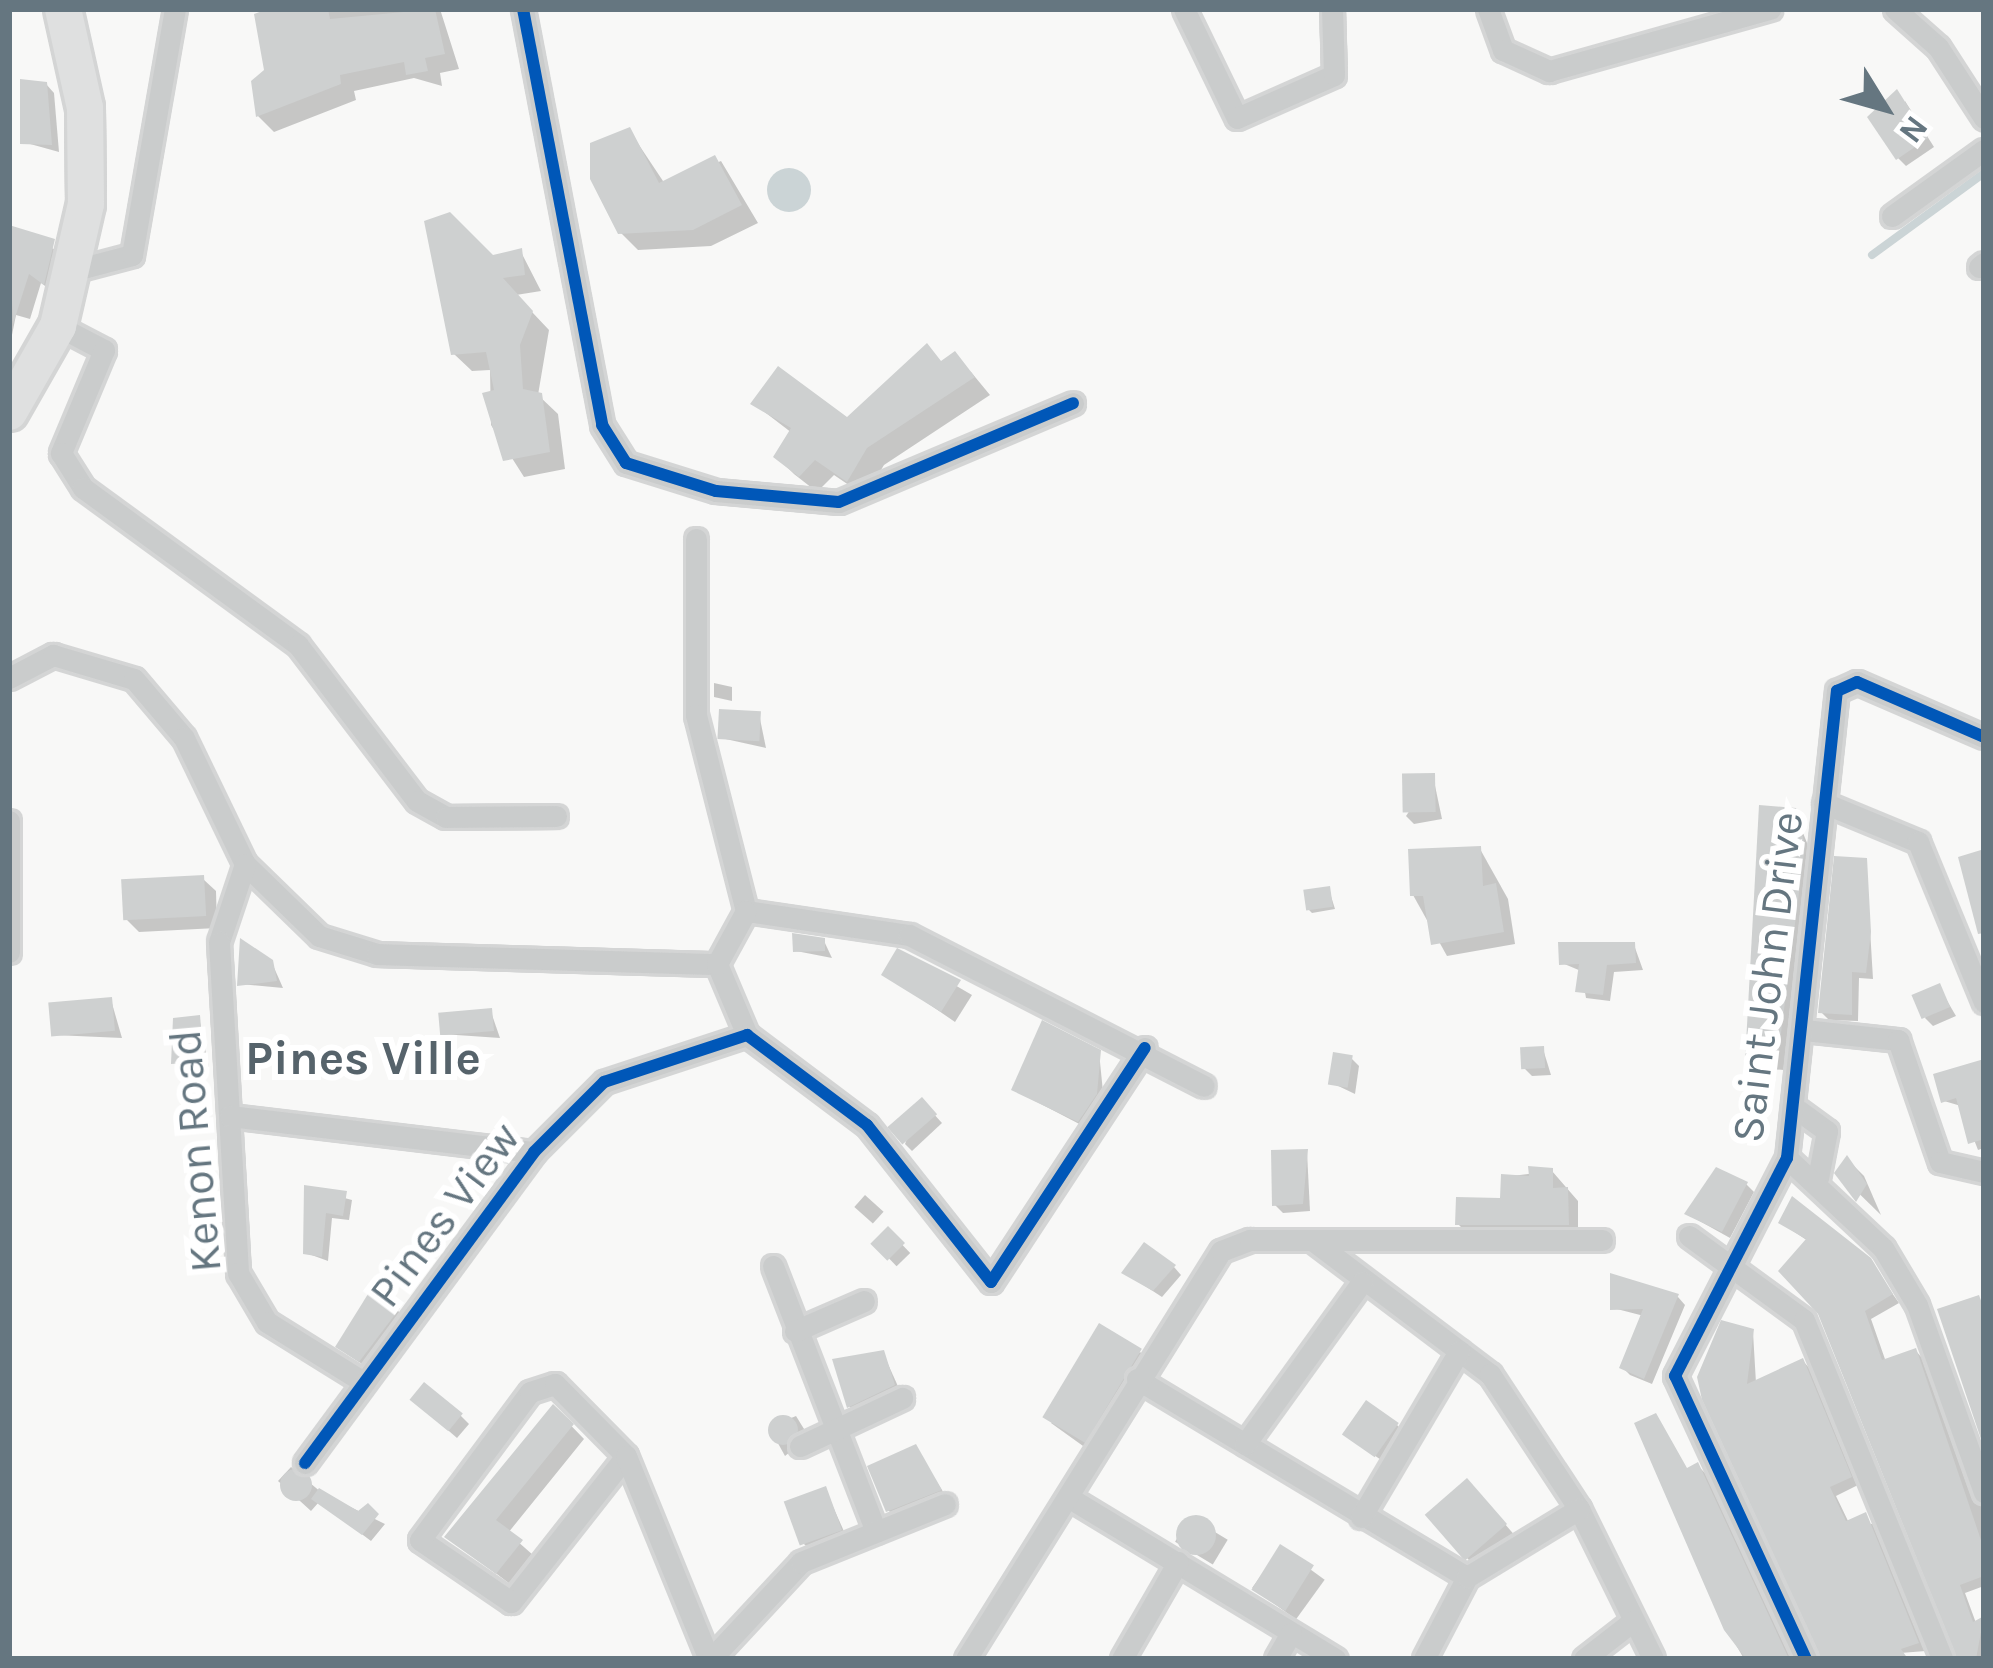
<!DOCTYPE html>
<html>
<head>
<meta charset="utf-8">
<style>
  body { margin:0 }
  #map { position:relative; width:1993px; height:1668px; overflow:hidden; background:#f8f8f7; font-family:Karla,sans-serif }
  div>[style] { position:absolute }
  .water>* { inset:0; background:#cbd4d6 }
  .round { border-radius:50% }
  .shadow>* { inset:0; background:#0003; transform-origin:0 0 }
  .stream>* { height:8px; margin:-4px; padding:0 4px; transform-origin:4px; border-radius:4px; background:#cbd4d6 }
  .building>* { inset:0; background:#ced0d0; transform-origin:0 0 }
  .roads { filter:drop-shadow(3px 0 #d4d5d5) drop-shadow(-3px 0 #d4d5d5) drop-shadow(0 3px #d4d5d5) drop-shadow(0 -3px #d4d5d5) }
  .minor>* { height:21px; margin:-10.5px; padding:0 10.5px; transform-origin:10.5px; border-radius:10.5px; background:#cacccc }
  .primary>* { height:36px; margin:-18px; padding:0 18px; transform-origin:18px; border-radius:18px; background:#dfe0e0 }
  .cycleway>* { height:12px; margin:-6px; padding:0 6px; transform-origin:6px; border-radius:6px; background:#0057b8 }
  span { translate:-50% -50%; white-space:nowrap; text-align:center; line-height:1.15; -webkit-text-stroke:12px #fff; paint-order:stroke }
  .street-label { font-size:45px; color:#657680 }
  .neighbourhood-label { font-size:48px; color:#56636b; font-weight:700 }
  .frame { position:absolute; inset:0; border:12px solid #657680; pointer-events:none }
  .north { position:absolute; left:1825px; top:48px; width:120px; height:120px; -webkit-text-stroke:9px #fff; paint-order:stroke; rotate:127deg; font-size:33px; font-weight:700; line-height:48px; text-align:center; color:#657680 }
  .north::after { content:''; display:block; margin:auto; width:42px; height:54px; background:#657680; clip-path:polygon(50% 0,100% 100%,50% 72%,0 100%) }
</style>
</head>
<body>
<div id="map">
  <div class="water">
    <div class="round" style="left:767px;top:168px;width:44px;height:44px"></div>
  </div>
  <div class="shadow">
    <div style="clip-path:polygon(277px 9px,440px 9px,459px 69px,440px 73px,442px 86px,414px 78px,354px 91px,356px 100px,274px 132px,258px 116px,254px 82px,267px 71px)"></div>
    <div style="clip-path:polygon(46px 84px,54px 93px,59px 152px,23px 142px)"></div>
    <div style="clip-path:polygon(1905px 101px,1934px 147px,1906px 166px,1898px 158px)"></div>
    <div style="clip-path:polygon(629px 130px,665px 184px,721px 161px,758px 223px,711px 246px,638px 250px,621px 233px)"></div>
    <div style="clip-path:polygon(9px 229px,65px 254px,56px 294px,41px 283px,30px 319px,16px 315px,9px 350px)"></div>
    <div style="clip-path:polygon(521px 252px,541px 291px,516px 295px,549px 330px,538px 395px,558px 414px,565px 469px,524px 477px,491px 425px,490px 370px,472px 371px,454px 354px,492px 258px)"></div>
    <div style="clip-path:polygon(942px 363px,971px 372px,990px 395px,884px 465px,865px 496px,834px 475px,817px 492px,794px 474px,777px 457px,792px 433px,754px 404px,847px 421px)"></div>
    <div style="clip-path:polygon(714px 683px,732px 687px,732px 701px,714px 697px)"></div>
    <div style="clip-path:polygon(759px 714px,766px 748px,721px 738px)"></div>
    <div style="clip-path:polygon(1433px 776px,1442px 819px,1414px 824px,1406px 816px)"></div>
    <div style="clip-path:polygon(1794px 811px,1812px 855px,1784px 1070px,1756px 1068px,1748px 1061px)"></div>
    <div style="clip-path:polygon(1480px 849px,1508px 899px,1515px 944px,1447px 956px,1413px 895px)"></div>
    <div style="clip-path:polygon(1981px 853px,1984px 857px,1984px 938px,1961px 859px)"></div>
    <div style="clip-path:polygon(1866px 861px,1873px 979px,1859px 978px,1858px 1021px,1829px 1020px,1821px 1012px)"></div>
    <div style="clip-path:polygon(203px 879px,216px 891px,217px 928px,139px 932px,126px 919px)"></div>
    <div style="clip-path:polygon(1329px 890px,1335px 909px,1312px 913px,1309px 910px)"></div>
    <div style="clip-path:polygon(824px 941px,832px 958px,796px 951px)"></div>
    <div style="clip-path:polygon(1634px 945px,1643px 970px,1614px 972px,1610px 1001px,1586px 998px,1581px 971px,1562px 963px)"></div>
    <div style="clip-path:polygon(898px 952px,972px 995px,955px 1022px,885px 974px)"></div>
    <div style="clip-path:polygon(272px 963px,283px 988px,240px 984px)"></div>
    <div style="clip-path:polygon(1939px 987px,1956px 1016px,1933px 1026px,1925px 1018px)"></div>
    <div style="clip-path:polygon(111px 1000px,122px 1038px,54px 1035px)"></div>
    <div style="clip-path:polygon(491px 1012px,500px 1038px,442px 1034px)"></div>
    <div style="clip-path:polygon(199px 1018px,209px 1067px,180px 1068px,174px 1063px)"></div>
    <div style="clip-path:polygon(1543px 1049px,1551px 1075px,1532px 1076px,1524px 1068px)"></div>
    <div style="clip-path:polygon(1099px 1052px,1104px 1102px,1087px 1128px,1014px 1090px)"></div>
    <div style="clip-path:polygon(1351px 1058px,1359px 1066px,1355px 1094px,1332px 1083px)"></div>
    <div style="clip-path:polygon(1984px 1062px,1984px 1148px,1978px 1150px,1961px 1106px,1944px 1101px)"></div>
    <div style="clip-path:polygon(922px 1101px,942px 1123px,912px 1151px,905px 1144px)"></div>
    <div style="clip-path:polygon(1307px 1152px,1310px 1211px,1283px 1213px,1275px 1205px)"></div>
    <div style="clip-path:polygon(1847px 1159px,1864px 1176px,1881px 1215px,1838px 1173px)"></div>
    <div style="clip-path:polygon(1552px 1171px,1578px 1201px,1578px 1235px,1469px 1235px,1458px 1224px,1503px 1201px,1504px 1177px)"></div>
    <div style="clip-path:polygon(1746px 1184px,1754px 1192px,1730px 1238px,1687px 1214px)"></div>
    <div style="clip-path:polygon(307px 1188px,352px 1200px,349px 1220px,332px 1218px,328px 1261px,306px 1253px)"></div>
    <div style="left:865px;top:1195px;width:25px;height:16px;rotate:42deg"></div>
    <div style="clip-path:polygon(1781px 1223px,1869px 1260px,1899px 1303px,1871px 1319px,1886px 1362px,1916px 1351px,1923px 1359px,1984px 1506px,1984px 1586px,1965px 1593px,1976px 1623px,1984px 1620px,1984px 1659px,1957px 1659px,1808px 1241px)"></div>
    <div style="left:888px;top:1230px;width:32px;height:19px;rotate:46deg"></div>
    <div style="clip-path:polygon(1174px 1267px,1181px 1275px,1162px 1297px,1125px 1273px)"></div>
    <div style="clip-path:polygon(374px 1290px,406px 1318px,368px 1368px,347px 1354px)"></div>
    <div style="clip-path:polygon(1678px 1297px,1685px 1305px,1652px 1384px,1630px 1375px,1622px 1367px,1644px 1316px,1613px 1308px)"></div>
    <div style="clip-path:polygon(1753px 1332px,1756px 1383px,1803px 1361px,1811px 1370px,1858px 1485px,1836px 1496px,1849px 1523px,1874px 1524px,1926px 1651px,1823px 1659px,1705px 1399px)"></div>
    <div style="clip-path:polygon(1140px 1352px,1148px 1359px,1090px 1451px,1051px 1423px)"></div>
    <div style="clip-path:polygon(883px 1353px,901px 1393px,857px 1414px,849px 1406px)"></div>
    <div style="clip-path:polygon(421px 1407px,461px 1416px,469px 1424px,457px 1438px)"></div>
    <div style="clip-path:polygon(554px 1408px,584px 1439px,508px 1533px,533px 1555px,510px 1584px,448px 1537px)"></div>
    <div style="clip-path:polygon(796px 1416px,809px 1437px,785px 1456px,769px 1427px)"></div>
    <div style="clip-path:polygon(1397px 1425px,1405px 1433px,1387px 1464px,1355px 1442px)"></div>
    <div style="clip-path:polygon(915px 1448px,947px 1498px,896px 1518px,888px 1510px)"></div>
    <div style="clip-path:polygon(1698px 1466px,1706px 1474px,1792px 1659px,1744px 1659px,1727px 1629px,1688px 1470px)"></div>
    <div style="clip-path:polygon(291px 1467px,322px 1493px,385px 1524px,371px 1541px,319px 1502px,311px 1511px,278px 1481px)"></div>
    <div style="clip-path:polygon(825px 1489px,847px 1538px,812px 1552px,804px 1544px)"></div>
    <div style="clip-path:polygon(1479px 1494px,1517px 1538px,1475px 1566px,1463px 1554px)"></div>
    <div style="left:1190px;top:1517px;width:44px;height:29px;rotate:31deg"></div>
    <div style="left:1281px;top:1548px;width:54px;height:49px;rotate:36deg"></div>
  </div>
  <div class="stream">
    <div style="left:1872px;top:255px;width:139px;rotate:-36.2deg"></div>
  </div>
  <div class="building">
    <div style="clip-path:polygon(268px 9px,328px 9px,330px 19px,435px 9px,445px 54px,425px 58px,428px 71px,406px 75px,404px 62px,340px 75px,341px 84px,256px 117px,251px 81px,264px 70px,254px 14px)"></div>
    <div style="clip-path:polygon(20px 79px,47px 82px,52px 145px,20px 144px)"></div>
    <div style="clip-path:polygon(1897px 89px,1928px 138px,1896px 160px,1867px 117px)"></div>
    <div style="clip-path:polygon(630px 127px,659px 183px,715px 155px,742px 205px,693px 230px,618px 234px,590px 179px,590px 143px)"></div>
    <div style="clip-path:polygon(450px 212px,493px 255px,522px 248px,525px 275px,503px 278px,533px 311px,520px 345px,523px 389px,542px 393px,550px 452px,503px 461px,482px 393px,494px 390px,486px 352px,451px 355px,424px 221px)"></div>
    <div style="clip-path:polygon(9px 225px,55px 239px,44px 285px,29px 274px,13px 324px)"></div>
    <div style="clip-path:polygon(927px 343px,941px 361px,955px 351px,975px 377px,867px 448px,847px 482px,815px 460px,799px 477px,773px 457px,791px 428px,750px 404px,778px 366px,847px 417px)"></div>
    <div style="left:719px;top:709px;width:42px;height:30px;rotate:3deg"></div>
    <div style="left:1435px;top:773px;width:39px;height:33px;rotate:89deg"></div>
    <div style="clip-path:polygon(1759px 805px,1796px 808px,1805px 846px,1777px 1064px,1745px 1062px)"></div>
    <div style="clip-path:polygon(1481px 846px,1483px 886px,1496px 883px,1504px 932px,1431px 945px,1423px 896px,1410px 896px,1408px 849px)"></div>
    <div style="clip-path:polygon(1981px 850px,1984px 933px,1978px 934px,1958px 857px)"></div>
    <div style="clip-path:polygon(1834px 856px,1867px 858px,1871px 932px,1866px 973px,1852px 972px,1852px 1015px,1818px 1013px)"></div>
    <div style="left:204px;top:875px;width:41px;height:83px;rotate:87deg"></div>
    <div style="left:1330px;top:886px;width:21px;height:27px;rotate:82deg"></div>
    <div style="clip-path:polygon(792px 933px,825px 938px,825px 951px,793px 952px)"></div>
    <div style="clip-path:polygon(240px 938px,273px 960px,277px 981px,237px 986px)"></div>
    <div style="clip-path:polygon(1558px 942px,1635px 942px,1636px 963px,1607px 965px,1603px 995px,1575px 992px,1579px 964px,1559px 965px)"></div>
    <div style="clip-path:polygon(897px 948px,961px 980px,941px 1012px,881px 975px)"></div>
    <div style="left:1940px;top:983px;width:26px;height:31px;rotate:67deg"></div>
    <div style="left:112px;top:997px;width:34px;height:64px;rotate:85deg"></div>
    <div style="left:492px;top:1008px;width:23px;height:54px;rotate:85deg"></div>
    <div style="clip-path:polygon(200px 1015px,204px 1062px,171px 1064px,173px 1018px)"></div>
    <div style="clip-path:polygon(1042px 1020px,1101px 1050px,1097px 1094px,1078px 1122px,1011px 1090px)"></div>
    <div style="left:1544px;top:1046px;width:22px;height:24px;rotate:87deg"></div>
    <div style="left:1333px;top:1052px;width:20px;height:33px;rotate:9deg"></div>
    <div style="clip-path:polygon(1984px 1059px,1984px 1139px,1968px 1144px,1956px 1098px,1941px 1103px,1933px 1074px)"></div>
    <div style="left:922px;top:1097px;width:23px;height:46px;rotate:49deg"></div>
    <div style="clip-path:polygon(1308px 1149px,1303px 1204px,1272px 1206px,1271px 1150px)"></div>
    <div style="clip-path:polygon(1847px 1155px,1867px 1184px,1856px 1202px,1834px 1173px)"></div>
    <div style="clip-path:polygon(1528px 1166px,1553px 1168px,1553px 1188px,1568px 1187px,1569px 1225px,1455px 1225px,1456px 1197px,1500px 1198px,1501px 1174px,1529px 1176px)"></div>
    <div style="clip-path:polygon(1716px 1167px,1748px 1182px,1722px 1232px,1684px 1214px)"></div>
    <div style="clip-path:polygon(304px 1185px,347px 1191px,343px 1216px,326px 1213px,322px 1257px,303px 1254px)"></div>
    <div style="clip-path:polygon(1792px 1196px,1871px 1258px,1893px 1294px,1865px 1311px,1882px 1360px,1916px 1348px,1984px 1549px,1984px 1576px,1960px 1585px,1973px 1622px,1984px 1616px,1976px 1659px,1957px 1659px,1818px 1314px,1778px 1271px,1806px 1239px,1778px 1223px)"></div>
    <div style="left:888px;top:1226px;width:24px;height:25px;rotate:45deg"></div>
    <div style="clip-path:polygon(1144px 1242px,1176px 1265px,1153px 1291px,1121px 1273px)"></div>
    <div style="clip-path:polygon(1610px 1273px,1679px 1294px,1644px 1379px,1619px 1368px,1643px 1309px,1610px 1310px)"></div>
    <div style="clip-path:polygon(373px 1286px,400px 1308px,359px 1362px,335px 1347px)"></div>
    <div style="clip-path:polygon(1979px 1295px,1984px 1309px,1984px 1448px,1937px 1309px)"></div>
    <div style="clip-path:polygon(1721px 1320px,1754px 1329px,1747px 1384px,1803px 1358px,1852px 1477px,1830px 1487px,1846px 1521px,1866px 1512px,1919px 1643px,1901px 1649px,1908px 1659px,1821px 1659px,1702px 1400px,1697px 1377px)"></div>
    <div style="left:1099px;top:1323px;width:50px;height:110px;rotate:31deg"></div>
    <div style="clip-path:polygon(884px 1350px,895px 1385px,847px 1408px,832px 1359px)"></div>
    <div style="left:424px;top:1382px;width:50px;height:23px;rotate:39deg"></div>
    <div style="left:1366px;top:1400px;width:40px;height:42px;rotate:35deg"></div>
    <div style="clip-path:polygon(553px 1404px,574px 1424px,496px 1520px,523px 1540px,496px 1574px,444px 1537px)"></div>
    <div style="clip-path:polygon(1656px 1413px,1687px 1468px,1698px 1462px,1789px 1659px,1746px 1659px,1724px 1630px,1634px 1423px)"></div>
    <div class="round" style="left:768px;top:1415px;width:30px;height:30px"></div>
    <div style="clip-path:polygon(916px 1444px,942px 1490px,886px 1512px,867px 1466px)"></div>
    <div class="round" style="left:280px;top:1469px;width:32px;height:32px"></div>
    <div style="left:1467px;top:1478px;width:61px;height:56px;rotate:49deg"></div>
    <div style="left:826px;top:1486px;width:47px;height:45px;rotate:70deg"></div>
    <div style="clip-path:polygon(319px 1488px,358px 1511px,368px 1503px,379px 1514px,362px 1535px,311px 1499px)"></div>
    <div class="round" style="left:1176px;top:1515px;width:40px;height:40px"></div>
    <div style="left:1280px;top:1544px;width:40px;height:54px;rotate:32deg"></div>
  </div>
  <div class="roads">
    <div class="minor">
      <div style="left:523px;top:9px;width:423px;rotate:79.2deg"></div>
      <div style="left:602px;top:425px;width:45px;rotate:57.7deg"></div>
      <div style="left:626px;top:463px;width:94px;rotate:17.3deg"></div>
      <div style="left:716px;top:491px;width:123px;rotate:5.1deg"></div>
      <div style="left:839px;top:502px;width:254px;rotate:-22.9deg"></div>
      <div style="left:1184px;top:9px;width:121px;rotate:64.1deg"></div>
      <div style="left:1237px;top:118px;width:106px;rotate:-23.9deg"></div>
      <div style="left:1334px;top:75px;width:66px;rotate:-91.7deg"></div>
      <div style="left:1488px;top:9px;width:44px;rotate:69.9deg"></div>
      <div style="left:1503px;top:50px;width:51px;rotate:24.5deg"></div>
      <div style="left:1549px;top:71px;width:230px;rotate:-15.7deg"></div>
      <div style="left:1895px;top:9px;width:57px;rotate:41.5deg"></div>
      <div style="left:1938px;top:47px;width:85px;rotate:57.1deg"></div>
      <div style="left:1892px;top:216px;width:113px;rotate:-35.7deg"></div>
      <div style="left:1979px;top:267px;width:6px;rotate:-39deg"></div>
      <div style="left:75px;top:270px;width:59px;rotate:-14.7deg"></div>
      <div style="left:132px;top:255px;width:250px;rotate:-80.1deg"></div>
      <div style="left:58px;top:326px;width:52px;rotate:27.6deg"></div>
      <div style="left:104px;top:350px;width:112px;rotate:112.7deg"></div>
      <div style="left:61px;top:453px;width:41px;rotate:57.8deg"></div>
      <div style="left:83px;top:488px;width:266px;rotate:36.1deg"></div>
      <div style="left:298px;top:645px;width:196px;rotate:52.7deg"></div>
      <div style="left:417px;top:801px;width:33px;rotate:29deg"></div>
      <div style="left:446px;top:817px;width:110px;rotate:-0.5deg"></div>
      <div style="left:696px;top:539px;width:176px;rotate:90deg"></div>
      <div style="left:696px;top:715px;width:202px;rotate:75.7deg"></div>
      <div style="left:9px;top:678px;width:50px;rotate:-27.6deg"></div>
      <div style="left:53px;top:655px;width:84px;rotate:16.5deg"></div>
      <div style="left:134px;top:679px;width:77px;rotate:49.7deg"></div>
      <div style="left:184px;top:738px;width:140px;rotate:64.2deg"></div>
      <div style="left:245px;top:864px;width:103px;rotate:44.2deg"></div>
      <div style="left:319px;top:936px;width:61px;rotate:17.2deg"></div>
      <div style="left:377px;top:954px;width:340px;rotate:1.7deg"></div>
      <div style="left:1824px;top:803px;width:102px;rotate:22.5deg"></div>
      <div style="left:1918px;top:842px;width:173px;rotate:67.6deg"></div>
      <div style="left:9px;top:821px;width:131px;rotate:90deg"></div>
      <div style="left:245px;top:864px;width:82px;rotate:108.4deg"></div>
      <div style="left:219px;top:942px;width:332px;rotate:86.7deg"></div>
      <div style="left:238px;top:1273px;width:57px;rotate:59.4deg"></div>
      <div style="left:267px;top:1322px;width:110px;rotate:31.9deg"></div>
      <div style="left:746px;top:911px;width:165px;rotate:8.4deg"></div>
      <div style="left:909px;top:935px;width:331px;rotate:27.1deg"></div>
      <div style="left:717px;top:964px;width:77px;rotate:67.1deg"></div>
      <div style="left:717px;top:964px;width:60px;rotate:-61.3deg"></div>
      <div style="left:1804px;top:1030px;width:95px;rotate:6.1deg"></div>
      <div style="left:1898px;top:1040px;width:129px;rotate:71deg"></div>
      <div style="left:1940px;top:1162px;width:45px;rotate:12.8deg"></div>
      <div style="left:1798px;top:1110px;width:36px;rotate:36deg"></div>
      <div style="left:1827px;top:1131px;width:48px;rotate:100.8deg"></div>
      <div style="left:230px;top:1116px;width:306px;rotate:6.8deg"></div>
      <div style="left:1787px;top:1158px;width:132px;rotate:43.2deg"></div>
      <div style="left:1883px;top:1248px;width:66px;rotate:59.2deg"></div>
      <div style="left:1917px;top:1305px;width:199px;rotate:70.3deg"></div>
      <div style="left:1689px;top:1236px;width:142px;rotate:36.1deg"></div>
      <div style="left:1804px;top:1320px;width:366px;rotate:67.8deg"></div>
      <div style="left:1316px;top:1243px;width:218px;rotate:37deg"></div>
      <div style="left:1490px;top:1374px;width:162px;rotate:56.6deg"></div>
      <div style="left:1579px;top:1509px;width:167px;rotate:63.7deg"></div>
      <div style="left:773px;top:1266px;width:285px;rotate:68.8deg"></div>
      <div style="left:795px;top:1331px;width:75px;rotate:-23.5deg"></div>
      <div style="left:1137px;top:1379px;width:385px;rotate:31deg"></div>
      <div style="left:1245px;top:1444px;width:200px;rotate:-54.2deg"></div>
      <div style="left:800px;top:1446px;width:113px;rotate:-25.2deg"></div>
      <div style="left:626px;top:1456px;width:186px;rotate:128.2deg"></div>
      <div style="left:511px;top:1602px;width:110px;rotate:-145.7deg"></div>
      <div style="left:420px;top:1540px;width:184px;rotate:-53.4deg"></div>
      <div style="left:530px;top:1392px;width:26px;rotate:-18deg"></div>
      <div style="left:555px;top:1384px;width:101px;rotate:45.4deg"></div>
      <div style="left:626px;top:1456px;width:219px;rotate:67.8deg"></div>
      <div style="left:305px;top:1463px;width:386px;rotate:-53.6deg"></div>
      <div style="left:534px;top:1152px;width:99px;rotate:-45deg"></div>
      <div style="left:604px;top:1082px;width:151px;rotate:-18.2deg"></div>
      <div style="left:747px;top:1035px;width:150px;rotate:36.9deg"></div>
      <div style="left:867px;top:1125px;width:200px;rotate:51.7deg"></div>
      <div style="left:991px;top:1282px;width:280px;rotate:-56.7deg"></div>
      <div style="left:1068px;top:1497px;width:313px;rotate:31.2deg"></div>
      <div style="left:1361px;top:1517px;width:193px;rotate:-59.4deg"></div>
      <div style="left:711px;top:1659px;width:132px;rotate:-47.1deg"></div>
      <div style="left:801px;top:1562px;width:155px;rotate:-21.9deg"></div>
      <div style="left:966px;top:1659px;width:481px;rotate:-58deg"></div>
      <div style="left:1221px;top:1251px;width:31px;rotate:-21deg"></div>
      <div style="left:1250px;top:1240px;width:352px"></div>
      <div style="left:1122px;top:1659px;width:112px;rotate:-60deg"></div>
      <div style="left:1276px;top:1659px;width:30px;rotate:-60deg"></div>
      <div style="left:1424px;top:1659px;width:93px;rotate:-62.3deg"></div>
      <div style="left:1467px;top:1577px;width:131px;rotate:-31.3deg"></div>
      <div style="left:1584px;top:1659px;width:62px;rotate:-37.8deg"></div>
      <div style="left:1806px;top:1659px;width:312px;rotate:-114.8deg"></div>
      <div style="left:1675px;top:1376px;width:245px;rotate:-62.8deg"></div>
      <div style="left:1787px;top:1158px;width:470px;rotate:-83.9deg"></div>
      <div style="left:1837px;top:691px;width:22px;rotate:-24deg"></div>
      <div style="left:1857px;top:682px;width:138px;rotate:23.4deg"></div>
    </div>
    <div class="primary">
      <div style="left:9px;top:412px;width:99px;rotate:-60.3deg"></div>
      <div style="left:58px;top:326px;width:125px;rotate:-77.1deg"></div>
      <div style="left:86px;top:204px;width:96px;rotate:-90.6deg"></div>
      <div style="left:85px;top:108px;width:101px;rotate:-102.5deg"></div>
    </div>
  </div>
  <div class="cycleway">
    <div style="left:523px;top:9px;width:423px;rotate:79.2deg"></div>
    <div style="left:602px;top:425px;width:45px;rotate:57.7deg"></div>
    <div style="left:626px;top:463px;width:94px;rotate:17.3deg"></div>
    <div style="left:716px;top:491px;width:123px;rotate:5.1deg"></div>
    <div style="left:839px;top:502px;width:254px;rotate:-22.9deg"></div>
    <div style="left:305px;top:1463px;width:386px;rotate:-53.6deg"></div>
    <div style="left:534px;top:1152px;width:99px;rotate:-45deg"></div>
    <div style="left:604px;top:1082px;width:151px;rotate:-18.2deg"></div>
    <div style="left:747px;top:1035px;width:150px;rotate:36.9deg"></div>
    <div style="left:867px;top:1125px;width:200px;rotate:51.7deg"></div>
    <div style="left:991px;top:1282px;width:280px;rotate:-56.7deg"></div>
    <div style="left:1806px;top:1659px;width:312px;rotate:-114.8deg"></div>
    <div style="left:1675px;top:1376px;width:245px;rotate:-62.8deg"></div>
    <div style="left:1787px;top:1158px;width:470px;rotate:-83.9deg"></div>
    <div style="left:1837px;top:691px;width:22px;rotate:-24deg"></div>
    <div style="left:1857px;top:682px;width:138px;rotate:23.4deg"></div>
  </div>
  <div class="street-label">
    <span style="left:1768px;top:977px;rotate:-83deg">Saint John Drive</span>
    <span style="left:196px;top:1151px;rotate:-95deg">Kenon Road</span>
    <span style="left:445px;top:1215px;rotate:-53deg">Pines View</span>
  </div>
  <div class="neighbourhood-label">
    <span style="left:363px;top:1059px">Pines Ville</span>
  </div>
  <div class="frame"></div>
  <div class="north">N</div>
</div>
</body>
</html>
